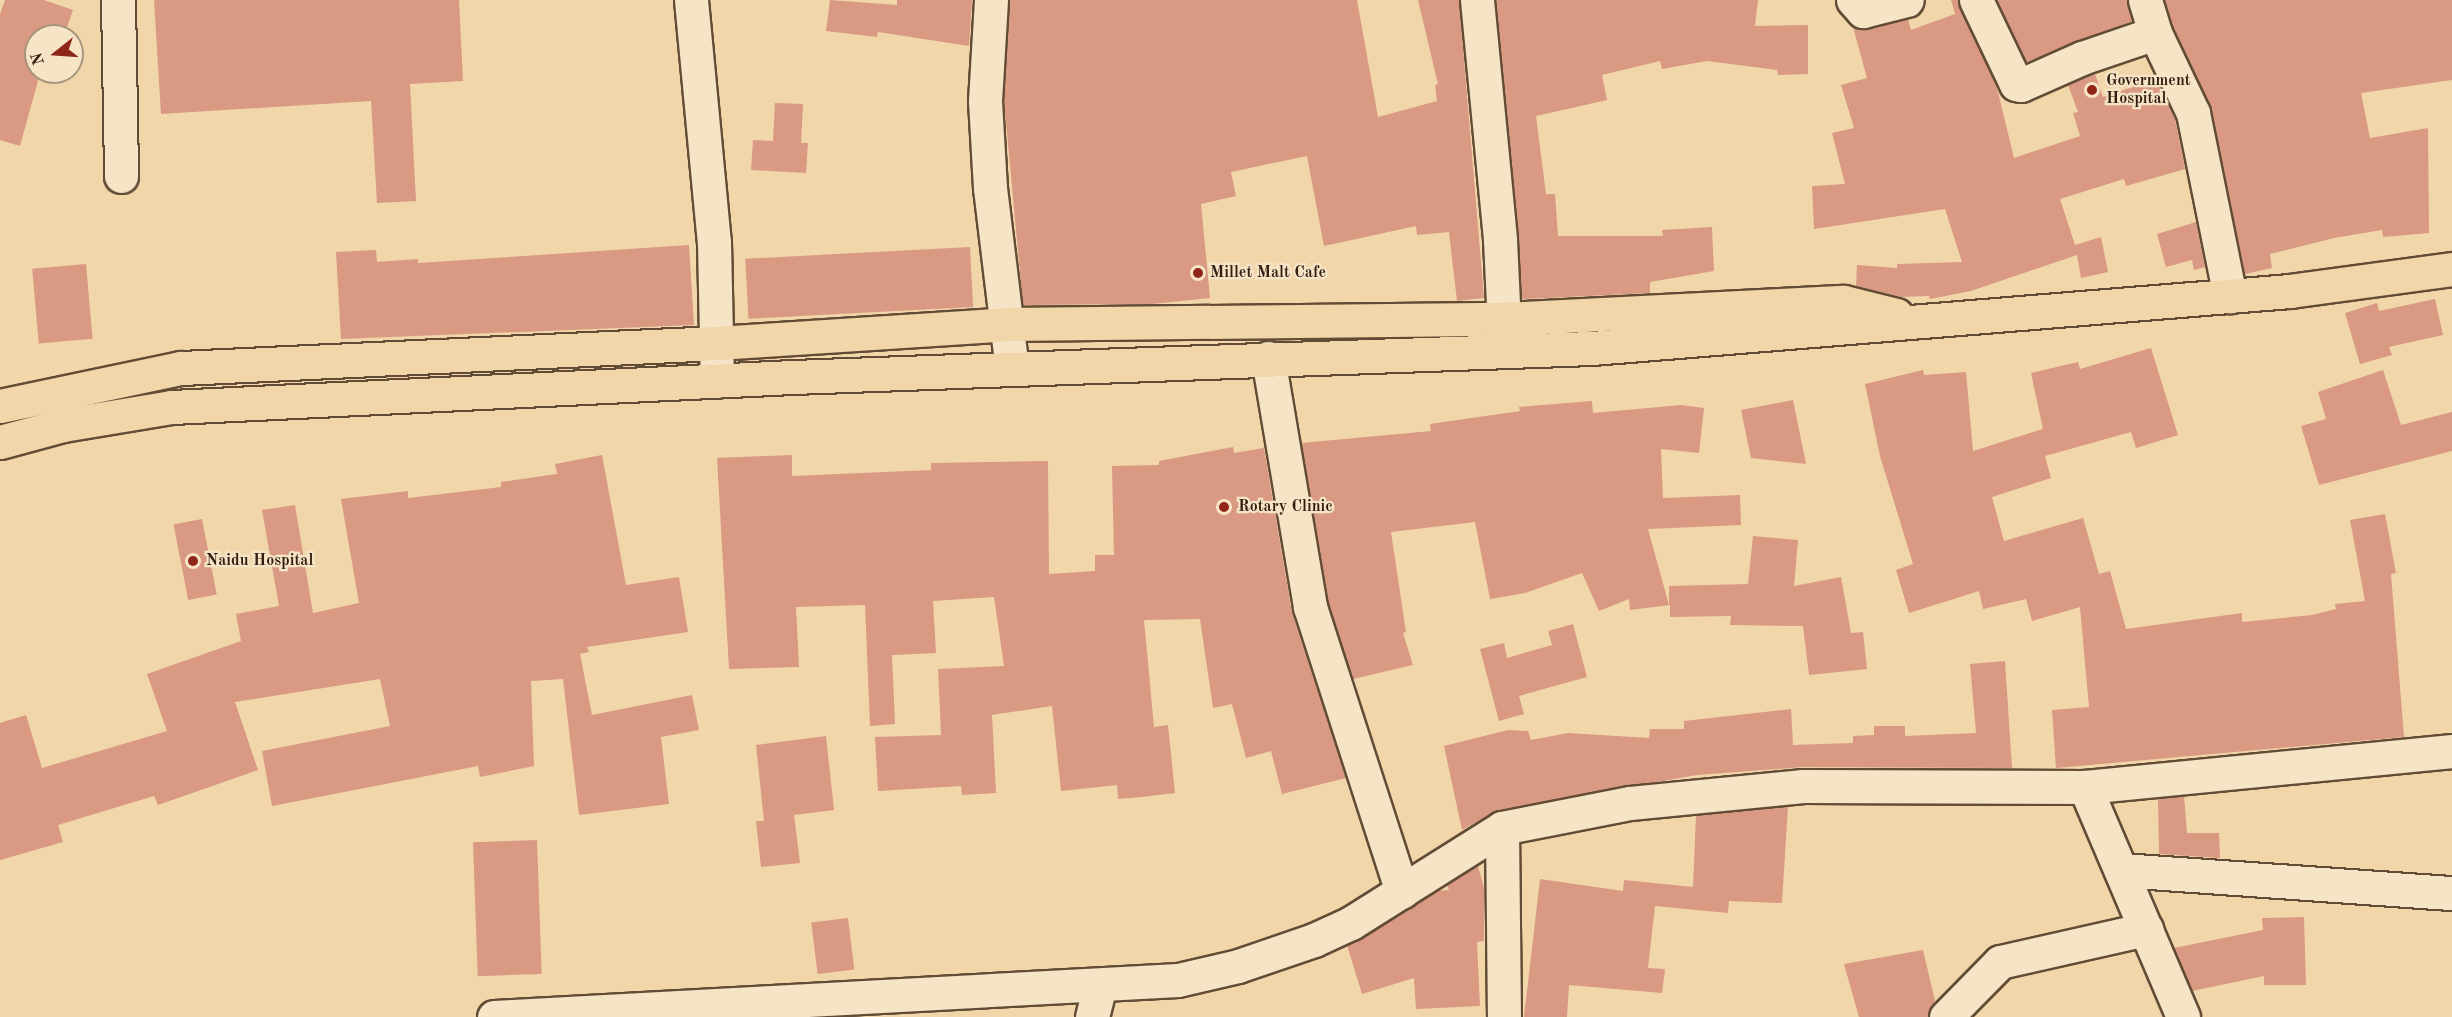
<!DOCTYPE html>
<html>
<head>
<meta charset="utf-8">
<style>
  body { margin:0 }
  #map { position:relative; width:2452px; height:1017px; overflow:hidden; background:#f1d6a9; font-family:"Old Standard TT",serif }
  div>[style] { position:absolute }
  .building>* { inset:0; background:#d99983; transform-origin:0 0 }
  .roads { filter:drop-shadow(2px 0 #624c36) drop-shadow(-2px 0 #624c36) drop-shadow(0 2px #624c36) drop-shadow(0 -2px #624c36) }
  .street>* { height:33px; margin:-16.5px; padding:0 16.5px; transform-origin:16.5px; border-radius:16.5px; background:#f6e4c7 }
  .primary>* { height:33px; margin:-16.5px; padding:0 16.5px; transform-origin:16.5px; border-radius:16.5px; background:#f1d6a9 }
  .dots>* { width:16px; height:16px; translate:-50% -50%; box-sizing:border-box; border:3px solid #f6e4c7; border-radius:50% }
  span { translate:-50% -50%; white-space:nowrap; text-align:center; line-height:1.15; -webkit-text-stroke:4.5px #f6e4c7; paint-order:stroke }
  .poi-label { font-size:16px; color:#321e10; font-weight:700 }
  .left { translate:0 -50%; text-align:left }
  .north { position:absolute; left:24px; top:24px; width:60px; height:60px; box-sizing:border-box; background:#f6e4c7; border:2px solid #a8957e; border-radius:50%; rotate:253deg; font-size:16px; font-weight:700; line-height:24px; text-align:center; color:#321e10 }
  .north::after { content:''; display:block; margin:auto; width:21px; height:27px; background:#8f2418; clip-path:polygon(50% 0,100% 100%,50% 72%,0 100%) }
</style>
</head>
<body>
<div id="map">
  <div class="building">
    <div style="clip-path:polygon(5px 0,44px 0,73px 10px,64px 36px,36px 36px,36px 72px,51px 72px,49px 80px,39px 77px,20px 146px,0 140px,0 14px)"></div>
    <div style="clip-path:polygon(154px 0,459px 0,463px 81px,410px 84px,416px 201px,377px 203px,371px 101px,161px 114px)"></div>
    <div style="clip-path:polygon(830px 0,897px 5px,897px 0,972px 0,969px 46px,878px 32px,877px 37px,826px 31px)"></div>
    <div style="clip-path:polygon(1010px 0,1357px 0,1378px 117px,1437px 101px,1435px 85px,1438px 84px,1418px 0,1459px 0,1484px 298px,1457px 301px,1449px 232px,1417px 235px,1416px 226px,1324px 246px,1307px 156px,1231px 172px,1236px 196px,1201px 204px,1210px 298px,1152px 304px,1023px 305px,1004px 101px)"></div>
    <div style="clip-path:polygon(1496px 0,1758px 0,1755px 26px,1808px 25px,1808px 74px,1778px 75px,1777px 70px,1707px 61px,1662px 69px,1660px 61px,1602px 75px,1607px 100px,1536px 116px,1546px 194px,1555px 194px,1558px 236px,1663px 236px,1662px 230px,1712px 227px,1714px 271px,1650px 282px,1650px 293px,1522px 299px)"></div>
    <div style="clip-path:polygon(1951px 0,1958px 0,1997px 88px,2014px 158px,2080px 136px,2073px 113px,2078px 112px,2068px 85px,2095px 74px,2103px 97px,2156px 79px,2175px 119px,2185px 169px,2126px 186px,2124px 179px,2060px 199px,2075px 245px,2101px 237px,2108px 272px,2081px 278px,2077px 255px,1971px 291px,1930px 299px,1929px 296px,1901px 297px,1856px 286px,1857px 265px,1897px 268px,1897px 264px,1962px 262px,1945px 209px,1814px 229px,1812px 186px,1845px 184px,1832px 133px,1854px 128px,1841px 85px,1867px 78px,1853px 27px,1868px 29px,1908px 19px,1911px 30px,1955px 14px)"></div>
    <div style="clip-path:polygon(1997px 0,2127px 0,2132px 21px,2026px 62px)"></div>
    <div style="clip-path:polygon(2165px 0,2452px 0,2452px 80px,2361px 93px,2370px 138px,2428px 128px,2429px 233px,2383px 237px,2382px 230px,2334px 238px,2270px 254px,2272px 268px,2245px 274px,2211px 109px,2173px 26px)"></div>
    <div style="clip-path:polygon(775px 103px,803px 104px,801px 143px,808px 143px,806px 173px,751px 170px,753px 140px,773px 141px)"></div>
    <div style="clip-path:polygon(2196px 222px,2205px 267px,2194px 270px,2192px 260px,2166px 267px,2157px 234px)"></div>
    <div style="clip-path:polygon(689px 245px,694px 325px,341px 339px,336px 252px,376px 250px,377px 262px,418px 259px,418px 263px)"></div>
    <div style="left:970px;top:247px;width:60px;height:225px;rotate:87deg"></div>
    <div style="left:86px;top:264px;width:75px;height:54px;rotate:85deg"></div>
    <div style="clip-path:polygon(2435px 299px,2443px 335px,2389px 347px,2392px 355px,2360px 364px,2345px 313px,2377px 303px,2379px 311px)"></div>
    <div style="clip-path:polygon(2151px 348px,2178px 435px,2136px 448px,2131px 432px,2045px 456px,2051px 478px,1992px 497px,2004px 541px,2083px 518px,2099px 574px,2110px 571px,2126px 629px,2242px 613px,2242px 622px,2312px 615px,2336px 609px,2335px 604px,2365px 601px,2350px 520px,2385px 514px,2396px 573px,2391px 574px,2404px 737px,2056px 768px,2052px 710px,2089px 707px,2080px 607px,2032px 621px,2026px 599px,1983px 609px,1979px 591px,1909px 613px,1896px 570px,1913px 564px,1880px 456px,1865px 384px,1923px 370px,1924px 375px,1966px 372px,1973px 451px,2043px 429px,2031px 373px,2078px 362px,2080px 369px)"></div>
    <div style="clip-path:polygon(2383px 370px,2401px 425px,2452px 412px,2452px 451px,2319px 485px,2301px 426px,2326px 419px,2318px 392px)"></div>
    <div style="clip-path:polygon(1793px 400px,1806px 464px,1751px 458px,1741px 410px)"></div>
    <div style="clip-path:polygon(1592px 401px,1593px 413px,1681px 405px,1704px 408px,1699px 453px,1661px 449px,1663px 498px,1740px 495px,1741px 525px,1648px 529px,1669px 605px,1669px 586px,1748px 584px,1753px 536px,1798px 540px,1794px 586px,1841px 577px,1851px 633px,1863px 632px,1867px 669px,1809px 675px,1803px 626px,1730px 625px,1731px 616px,1670px 617px,1670px 605px,1630px 610px,1629px 599px,1599px 611px,1582px 573px,1525px 593px,1490px 599px,1475px 522px,1391px 532px,1406px 632px,1403px 633px,1413px 665px,1353px 679px,1328px 603px,1301px 443px,1431px 431px,1430px 424px,1520px 411px,1519px 407px)"></div>
    <div style="clip-path:polygon(1233px 447px,1234px 453px,1264px 448px,1292px 613px,1346px 778px,1282px 794px,1271px 751px,1246px 758px,1232px 704px,1213px 708px,1200px 619px,1144px 620px,1154px 727px,1168px 725px,1175px 793px,1142px 797px,1118px 799px,1117px 785px,1061px 791px,1052px 706px,992px 715px,996px 793px,962px 795px,961px 786px,878px 791px,875px 737px,941px 735px,938px 669px,1004px 666px,994px 597px,933px 601px,936px 653px,892px 655px,895px 724px,870px 726px,865px 605px,796px 607px,799px 667px,729px 669px,717px 458px,792px 455px,792px 476px,931px 470px,931px 463px,1048px 461px,1049px 574px,1095px 571px,1095px 555px,1114px 555px,1112px 466px,1159px 465px,1159px 461px)"></div>
    <div style="clip-path:polygon(602px 455px,626px 585px,679px 577px,688px 632px,587px 647px,589px 652px,580px 654px,592px 715px,692px 695px,699px 730px,661px 737px,669px 804px,579px 815px,563px 679px,531px 681px,534px 766px,480px 777px,478px 766px,272px 806px,262px 751px,390px 726px,380px 679px,235px 702px,258px 770px,158px 805px,154px 796px,58px 825px,63px 842px,0 860px,0 723px,26px 715px,42px 768px,167px 731px,147px 674px,241px 641px,236px 614px,279px 606px,262px 510px,295px 505px,313px 613px,359px 603px,341px 499px,408px 491px,408px 498px,501px 487px,501px 482px,557px 474px,555px 464px)"></div>
    <div style="left:202px;top:519px;width:77px;height:29px;rotate:79deg"></div>
    <div style="clip-path:polygon(1573px 624px,1587px 677px,1519px 696px,1524px 714px,1499px 721px,1480px 649px,1504px 643px,1507px 658px,1552px 645px,1548px 631px)"></div>
    <div style="clip-path:polygon(2005px 661px,2012px 768px,1803px 767px,1697px 775px,1498px 810px,1462px 830px,1444px 746px,1508px 730px,1528px 731px,1531px 740px,1568px 733px,1649px 738px,1650px 729px,1684px 729px,1684px 721px,1791px 709px,1793px 745px,1853px 743px,1853px 736px,1874px 735px,1874px 726px,1905px 726px,1905px 736px,1976px 733px,1970px 664px)"></div>
    <div style="clip-path:polygon(826px 736px,834px 810px,794px 815px,800px 863px,761px 867px,756px 821px,764px 821px,756px 745px)"></div>
    <div style="clip-path:polygon(2184px 796px,2187px 833px,2219px 833px,2220px 858px,2159px 854px,2158px 799px)"></div>
    <div style="clip-path:polygon(1788px 806px,1782px 903px,1729px 901px,1728px 913px,1655px 906px,1648px 968px,1665px 969px,1662px 993px,1569px 985px,1567px 1017px,1524px 1017px,1540px 879px,1623px 891px,1624px 880px,1693px 887px,1696px 815px)"></div>
    <div style="left:537px;top:840px;width:134px;height:64px;rotate:88deg"></div>
    <div style="clip-path:polygon(1478px 866px,1484px 888px,1484px 941px,1477px 942px,1480px 1006px,1416px 1009px,1414px 978px,1362px 994px,1347px 945px,1437px 891px,1449px 890px,1447px 885px)"></div>
    <div style="clip-path:polygon(2304px 917px,2306px 985px,2264px 985px,2264px 976px,2192px 991px,2174px 948px,2263px 930px,2262px 918px)"></div>
    <div style="left:848px;top:918px;width:52px;height:37px;rotate:83deg"></div>
    <div style="clip-path:polygon(1923px 950px,1935px 1001px,1928px 1017px,1859px 1017px,1844px 964px)"></div>
  </div>
  <div class="roads">
    <div class="street">
      <div style="left:118px;top:0;width:176px;rotate:89deg"></div>
      <div style="left:691px;top:0;width:243px;rotate:84.6deg"></div>
      <div style="left:714px;top:242px;width:139px;rotate:88.8deg"></div>
      <div style="left:991px;top:0;width:101px;rotate:93.4deg"></div>
      <div style="left:985px;top:101px;width:87px;rotate:86.7deg"></div>
      <div style="left:990px;top:188px;width:182px;rotate:83.1deg"></div>
      <div style="left:1477px;top:0;width:241px;rotate:84.5deg"></div>
      <div style="left:1500px;top:240px;width:106px;rotate:87.3deg"></div>
      <div style="left:1853px;top:0;width:15px;rotate:48deg"></div>
      <div style="left:1863px;top:11px;width:45px;rotate:-14deg"></div>
      <div style="left:1976px;top:0;width:93px;rotate:64.5deg"></div>
      <div style="left:2016px;top:84px;width:5px;rotate:11deg"></div>
      <div style="left:2021px;top:85px;width:67px;rotate:-23.9deg"></div>
      <div style="left:2082px;top:58px;width:77px;rotate:-18.9deg"></div>
      <div style="left:2145px;top:0;width:34px;rotate:73deg"></div>
      <div style="left:2155px;top:33px;width:89px;rotate:64.6deg"></div>
      <div style="left:2193px;top:113px;width:187px;rotate:78.6deg"></div>
      <div style="left:1268px;top:358px;width:253px;rotate:80.4deg"></div>
      <div style="left:1310px;top:607px;width:299px;rotate:72.1deg"></div>
      <div style="left:2085px;top:787px;width:250px;rotate:66.9deg"></div>
      <div style="left:1502px;top:828px;width:130px;rotate:-11.1deg"></div>
      <div style="left:1630px;top:803px;width:174px;rotate:-5.6deg"></div>
      <div style="left:1803px;top:786px;width:282px;rotate:0.2deg"></div>
      <div style="left:2085px;top:787px;width:369px;rotate:-5.6deg"></div>
      <div style="left:2121px;top:870px;width:332px;rotate:4deg"></div>
      <div style="left:494px;top:1017px;width:685px;rotate:-3.1deg"></div>
      <div style="left:1178px;top:980px;width:62px;rotate:-13.1deg"></div>
      <div style="left:1238px;top:966px;width:80px;rotate:-18.9deg"></div>
      <div style="left:1314px;top:940px;width:41px;rotate:-24.7deg"></div>
      <div style="left:1351px;top:923px;width:178px;rotate:-32.2deg"></div>
      <div style="left:1502px;top:828px;width:189px;rotate:89.4deg"></div>
      <div style="left:1092px;top:1017px;width:32px;rotate:-76deg"></div>
      <div style="left:1946px;top:1017px;width:77px;rotate:-45.5deg"></div>
      <div style="left:2000px;top:962px;width:150px;rotate:-12.7deg"></div>
    </div>
    <div class="primary">
      <div style="left:0;top:406px;width:185px;rotate:-11.9deg"></div>
      <div style="left:181px;top:368px;width:537px;rotate:-2.67deg"></div>
      <div style="left:717px;top:343px;width:291px;rotate:-3.7deg"></div>
      <div style="left:1007px;top:324px;width:497px;rotate:-0.6deg"></div>
      <div style="left:1504px;top:319px;width:340px;rotate:-2.9deg"></div>
      <div style="left:1844px;top:302px;width:54px;rotate:14deg"></div>
      <div style="left:0;top:442px;width:65px;rotate:-15.1deg"></div>
      <div style="left:63px;top:425px;width:110px;rotate:-9.4deg"></div>
      <div style="left:172px;top:407px;width:622px;rotate:-2.77deg"></div>
      <div style="left:793px;top:377px;width:800px;rotate:-2.08deg"></div>
      <div style="left:1592px;top:348px;width:700px;rotate:-4.67deg"></div>
      <div style="left:2290px;top:291px;width:163px;rotate:-7.7deg"></div>
    </div>
  </div>
  <div class="dots">
    <div style="left:2092px;top:90px;background:#8f2418"></div>
    <div style="left:1198px;top:273px;background:#8f2418"></div>
    <div style="left:1224px;top:507px;background:#8f2418"></div>
    <div style="left:193px;top:561px;background:#8f2418"></div>
  </div>
  <div class="poi-label">
    <span class="left" style="left:2106px;top:90px">Government<br>Hospital</span>
    <span class="left" style="left:1210px;top:273px">Millet Malt Cafe</span>
    <span class="left" style="left:1238px;top:507px">Rotary Clinic</span>
    <span class="left" style="left:206px;top:561px">Naidu Hospital</span>
  </div>
  <div class="north">N</div>
</div>
</body>
</html>
